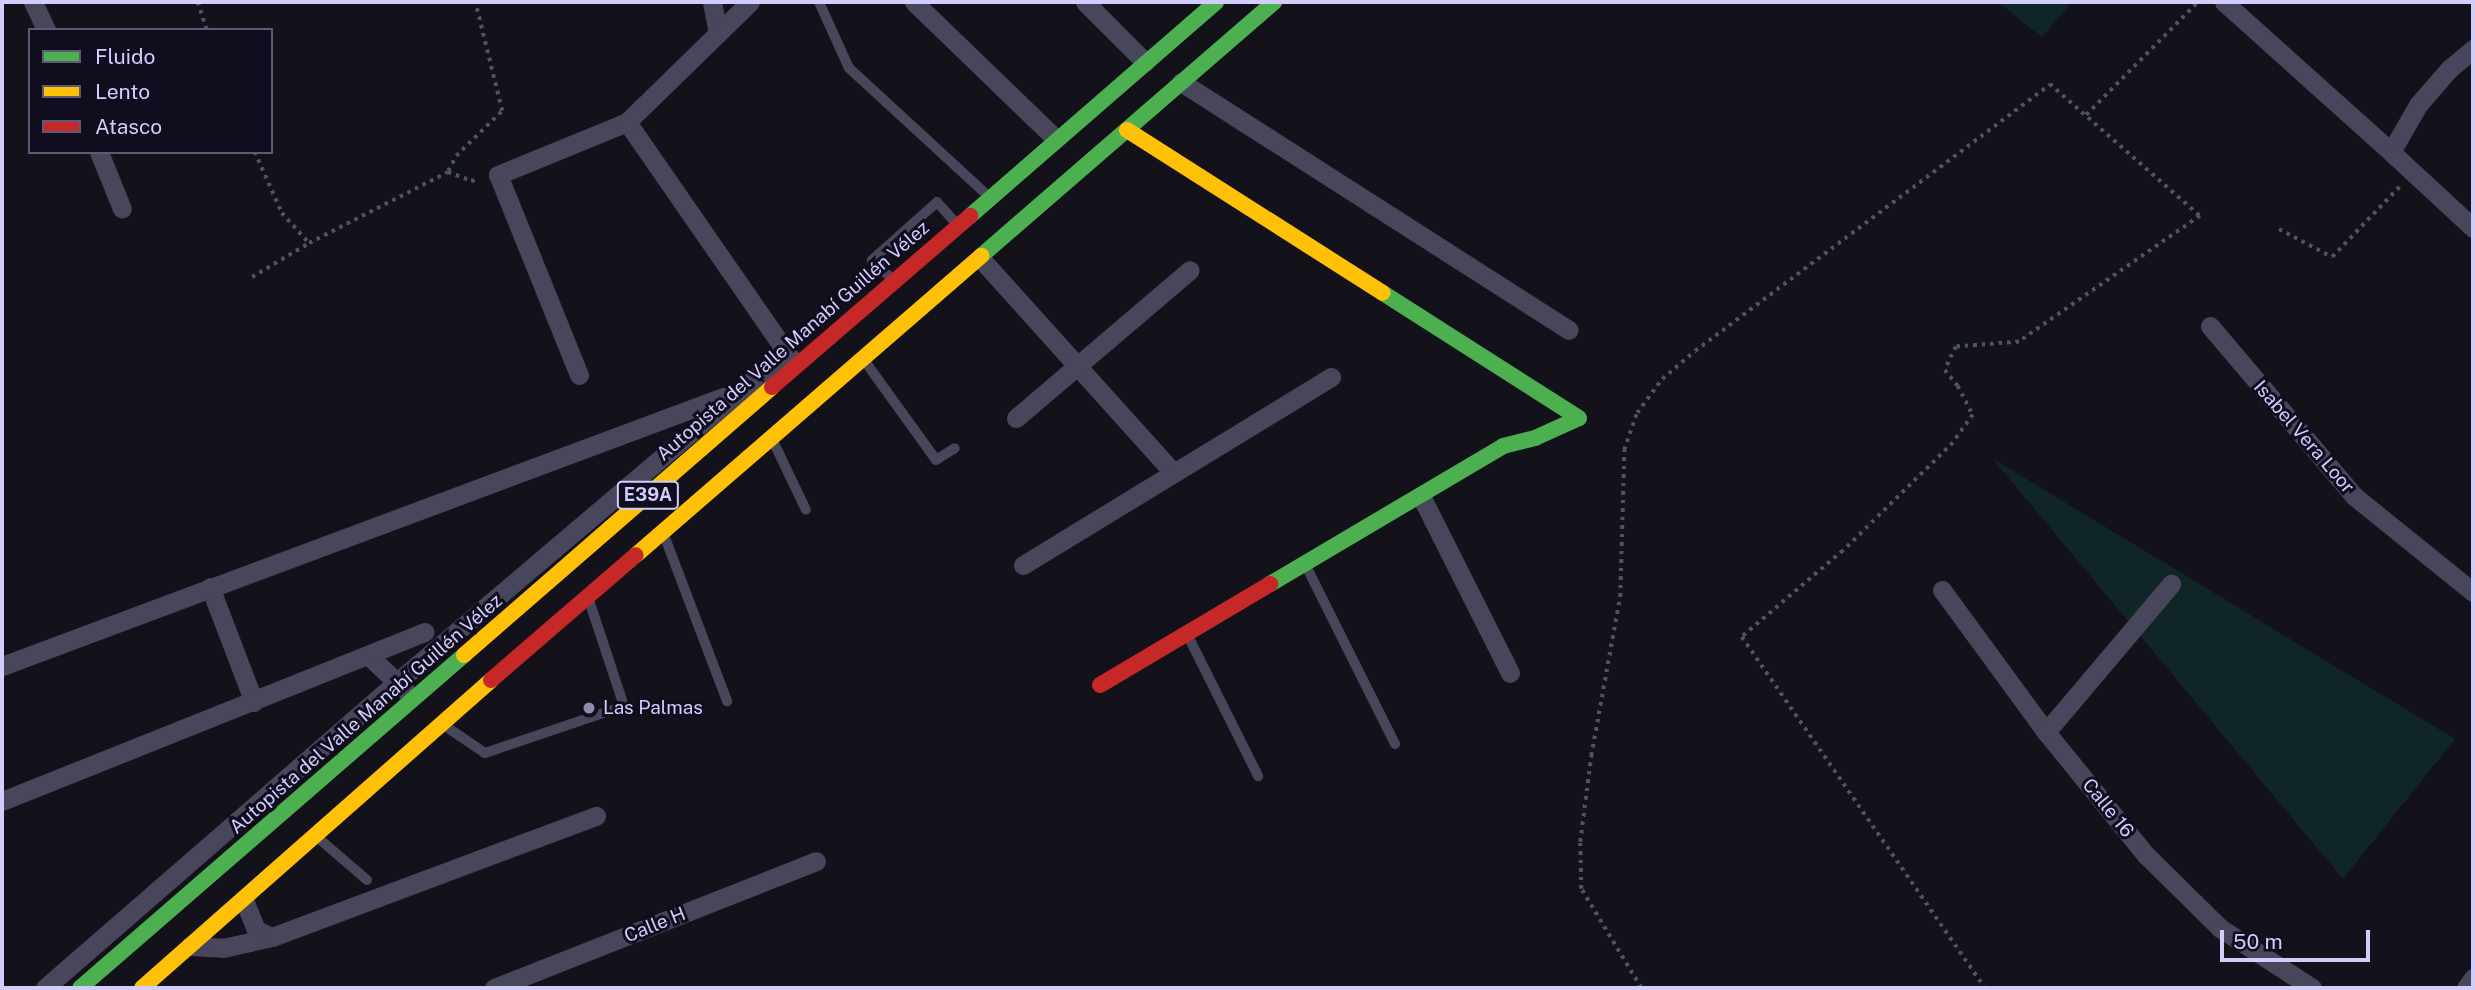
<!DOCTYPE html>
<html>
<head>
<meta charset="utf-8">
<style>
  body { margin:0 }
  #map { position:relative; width:2475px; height:990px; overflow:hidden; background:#13111a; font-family:"Public Sans",sans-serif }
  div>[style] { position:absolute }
  .green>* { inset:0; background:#102525 }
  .path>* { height:3.5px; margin-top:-1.75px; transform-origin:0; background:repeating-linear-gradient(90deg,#495763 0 3.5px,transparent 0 8.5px) }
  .lane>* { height:10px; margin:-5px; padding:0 5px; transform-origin:5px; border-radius:5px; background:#47465b }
  .street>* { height:19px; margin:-9.5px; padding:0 9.5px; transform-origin:9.5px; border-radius:9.5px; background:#47465b }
  .fast>* { height:16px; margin:-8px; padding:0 8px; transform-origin:8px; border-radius:8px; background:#4caf50 }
  .slow>* { height:16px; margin:-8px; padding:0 8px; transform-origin:8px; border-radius:8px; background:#ffc107 }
  .jam>* { height:16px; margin:-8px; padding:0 8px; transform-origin:8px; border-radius:8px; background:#c62828 }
  .dots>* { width:19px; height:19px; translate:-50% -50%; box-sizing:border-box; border:4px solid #100d1e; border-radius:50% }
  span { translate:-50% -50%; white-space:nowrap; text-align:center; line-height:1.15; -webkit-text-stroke:6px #100d1e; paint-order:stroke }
  .shield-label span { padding:2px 5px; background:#100d1e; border:2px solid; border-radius:5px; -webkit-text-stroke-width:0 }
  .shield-label { font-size:18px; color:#d1cdfd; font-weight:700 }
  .street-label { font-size:19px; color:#d1cdfd }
  .poi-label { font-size:19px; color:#d1cdfd }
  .left { translate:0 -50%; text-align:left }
  .frame { position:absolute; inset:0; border:4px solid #d1cdfd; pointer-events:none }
  .legend { position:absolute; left:28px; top:28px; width:245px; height:126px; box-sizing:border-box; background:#100d1e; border:2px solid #5d5a77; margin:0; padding:9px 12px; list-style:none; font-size:21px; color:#d1cdfd }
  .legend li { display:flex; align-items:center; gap:14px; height:35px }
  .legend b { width:35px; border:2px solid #5d5a77 }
  .scale { position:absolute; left:2220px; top:930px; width:150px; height:32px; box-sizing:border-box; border:4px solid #d1cdfd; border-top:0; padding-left:9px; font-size:21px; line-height:24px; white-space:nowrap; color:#d1cdfd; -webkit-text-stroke:5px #100d1e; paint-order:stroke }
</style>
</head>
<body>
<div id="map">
  <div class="green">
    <div style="clip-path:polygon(1998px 2px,2072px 2px,2042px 37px)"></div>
    <div style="clip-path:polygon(1992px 458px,2455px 739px,2343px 879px)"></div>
  </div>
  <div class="path">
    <div style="left:198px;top:2px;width:29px;rotate:72deg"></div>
    <div style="left:2086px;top:115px;width:159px;rotate:-45.3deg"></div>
    <div style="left:255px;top:152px;width:67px;rotate:66.1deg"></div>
    <div style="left:282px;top:213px;width:40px;rotate:48deg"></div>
    <div style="left:448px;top:171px;width:17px;rotate:-62deg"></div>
    <div style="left:456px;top:156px;width:64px;rotate:-44.4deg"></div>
    <div style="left:502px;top:111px;width:112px;rotate:-103.9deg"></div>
    <div style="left:2279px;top:229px;width:60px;rotate:27.8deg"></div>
    <div style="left:2332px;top:257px;width:100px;rotate:-46.2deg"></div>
    <div style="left:252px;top:277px;width:66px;rotate:-30.8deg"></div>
    <div style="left:309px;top:243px;width:156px;rotate:-27.1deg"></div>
    <div style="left:448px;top:172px;width:25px;rotate:21deg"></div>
    <div style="left:471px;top:181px;width:8px;rotate:-14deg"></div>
    <div style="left:1641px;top:988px;width:116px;rotate:-121.2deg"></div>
    <div style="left:1581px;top:889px;width:47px;rotate:-91.2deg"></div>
    <div style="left:1580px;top:842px;width:87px;rotate:-82.7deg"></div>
    <div style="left:1591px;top:756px;width:162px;rotate:-79.7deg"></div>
    <div style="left:1620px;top:597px;width:147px;rotate:-88.4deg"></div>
    <div style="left:1624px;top:450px;width:39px;rotate:-71deg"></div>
    <div style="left:1637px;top:413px;width:42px;rotate:-53.7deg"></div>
    <div style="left:1662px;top:379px;width:43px;rotate:-40.3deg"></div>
    <div style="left:1695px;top:351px;width:444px;rotate:-36.9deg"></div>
    <div style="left:2050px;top:84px;width:200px;rotate:41.3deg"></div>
    <div style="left:2200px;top:216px;width:221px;rotate:145.2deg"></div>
    <div style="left:2019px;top:342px;width:63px;rotate:175.5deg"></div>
    <div style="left:1956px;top:347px;width:25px;rotate:116deg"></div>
    <div style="left:1945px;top:370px;width:21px;rotate:51deg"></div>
    <div style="left:1958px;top:386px;width:33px;rotate:63deg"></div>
    <div style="left:1973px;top:415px;width:34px;rotate:126deg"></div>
    <div style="left:1953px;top:443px;width:154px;rotate:135.5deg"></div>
    <div style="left:1843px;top:551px;width:133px;rotate:139.6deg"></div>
    <div style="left:1742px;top:637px;width:427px;rotate:55.3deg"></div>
  </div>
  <div class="lane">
    <div style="left:819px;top:2px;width:72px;rotate:65.6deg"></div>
    <div style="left:849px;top:68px;width:189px;rotate:42.6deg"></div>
    <div style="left:891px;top:278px;width:26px;rotate:-137deg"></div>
    <div style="left:872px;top:260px;width:87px;rotate:-41.7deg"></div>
    <div style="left:937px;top:202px;width:28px;rotate:48deg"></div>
    <div style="left:864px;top:360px;width:123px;rotate:54.2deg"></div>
    <div style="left:936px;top:460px;width:22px;rotate:-32deg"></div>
    <div style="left:773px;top:441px;width:76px;rotate:64.4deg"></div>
    <div style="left:664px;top:535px;width:178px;rotate:69.2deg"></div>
    <div style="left:1306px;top:566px;width:199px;rotate:63.4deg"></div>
    <div style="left:1187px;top:634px;width:159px;rotate:63.4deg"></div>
    <div style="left:445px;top:726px;width:48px;rotate:34deg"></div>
    <div style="left:485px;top:753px;width:147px;rotate:-18.7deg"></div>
    <div style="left:624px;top:706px;width:112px;rotate:-108.3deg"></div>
    <div style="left:317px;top:837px;width:66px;rotate:40.7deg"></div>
  </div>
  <div class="street">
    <div style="left:33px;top:2px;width:31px;rotate:65deg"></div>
    <div style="left:712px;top:2px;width:32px;rotate:79deg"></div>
    <div style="left:914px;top:2px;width:197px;rotate:44deg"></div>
    <div style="left:1085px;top:2px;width:85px;rotate:45deg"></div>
    <div style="left:2224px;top:2px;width:224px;rotate:41.9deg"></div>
    <div style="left:2473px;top:49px;width:30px;rotate:140deg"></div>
    <div style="left:2450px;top:68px;width:49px;rotate:130.9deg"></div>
    <div style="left:2418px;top:105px;width:54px;rotate:119.9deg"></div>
    <div style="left:2391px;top:152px;width:112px;rotate:42.8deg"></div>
    <div style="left:1181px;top:82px;width:460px;rotate:32.6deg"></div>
    <div style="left:627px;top:122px;width:293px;rotate:55.3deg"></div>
    <div style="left:99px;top:152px;width:61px;rotate:68deg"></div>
    <div style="left:981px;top:259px;width:287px;rotate:48deg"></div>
    <div style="left:2210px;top:326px;width:223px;rotate:49.7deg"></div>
    <div style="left:2354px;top:496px;width:153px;rotate:38.9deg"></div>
    <div style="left:579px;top:375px;width:216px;rotate:-112deg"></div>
    <div style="left:498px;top:175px;width:139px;rotate:-22.3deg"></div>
    <div style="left:627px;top:122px;width:172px;rotate:-44.3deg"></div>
    <div style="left:1016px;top:418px;width:228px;rotate:-40.4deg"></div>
    <div style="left:1421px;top:496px;width:198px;rotate:63.3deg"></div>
    <div style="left:1023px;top:565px;width:361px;rotate:-31.4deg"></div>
    <div style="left:210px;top:587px;width:123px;rotate:69.1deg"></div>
    <div style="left:1942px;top:590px;width:176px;rotate:53.8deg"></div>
    <div style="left:2046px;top:732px;width:159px;rotate:50.9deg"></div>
    <div style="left:2146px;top:855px;width:104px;rotate:44.6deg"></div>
    <div style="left:2220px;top:928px;width:110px;rotate:33.1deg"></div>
    <div style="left:369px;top:656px;width:51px;rotate:43.4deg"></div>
    <div style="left:2px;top:666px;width:770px;rotate:-20.46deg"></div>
    <div style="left:2046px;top:732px;width:194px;rotate:-49.8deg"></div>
    <div style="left:2px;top:801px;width:455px;rotate:-21.8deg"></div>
    <div style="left:244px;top:900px;width:32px;rotate:68deg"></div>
    <div style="left:256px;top:930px;width:17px;rotate:24deg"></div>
    <div style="left:190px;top:946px;width:33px;rotate:3deg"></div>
    <div style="left:223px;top:948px;width:50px;rotate:-12.7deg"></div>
    <div style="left:272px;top:937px;width:346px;rotate:-20.5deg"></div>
    <div style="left:45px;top:988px;width:465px;rotate:-41deg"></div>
    <div style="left:396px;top:683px;width:512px;rotate:-40.32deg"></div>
    <div style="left:494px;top:988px;width:346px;rotate:-21.5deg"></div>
    <div style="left:2466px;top:988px;width:12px;rotate:-55deg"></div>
  </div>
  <div class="fast">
    <div style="left:970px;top:216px;width:326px;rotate:-41deg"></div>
    <div style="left:981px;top:256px;width:388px;rotate:-40.9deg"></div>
    <div style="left:1270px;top:584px;width:271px;rotate:-30.6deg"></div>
    <div style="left:1503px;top:446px;width:33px;rotate:-14deg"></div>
    <div style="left:1535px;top:438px;width:48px;rotate:-24.4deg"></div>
    <div style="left:1579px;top:418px;width:232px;rotate:-147.5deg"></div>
    <div style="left:80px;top:988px;width:508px;rotate:-40.93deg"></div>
  </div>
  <div class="slow">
    <div style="left:1127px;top:130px;width:303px;rotate:32.5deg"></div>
    <div style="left:636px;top:555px;width:457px;rotate:-40.9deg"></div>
    <div style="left:464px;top:655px;width:408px;rotate:-41deg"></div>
    <div style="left:142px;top:988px;width:465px;rotate:-41.4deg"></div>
  </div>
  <div class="jam">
    <div style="left:772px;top:387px;width:262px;rotate:-40.8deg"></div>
    <div style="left:491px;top:680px;width:191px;rotate:-40.8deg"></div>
    <div style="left:1100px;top:685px;width:198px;rotate:-30.7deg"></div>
  </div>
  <div class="dots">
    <div style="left:589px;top:708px;background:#8e8bae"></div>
  </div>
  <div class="shield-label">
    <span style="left:648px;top:495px">E39A</span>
  </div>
  <div class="street-label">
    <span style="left:793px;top:341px;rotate:-41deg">Autopista del Valle Manabí Guillén Vélez</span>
    <span style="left:2304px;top:437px;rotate:49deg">Isabel Vera Loor</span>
    <span style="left:366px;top:714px;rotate:-41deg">Autopista del Valle Manabí Guillén Vélez</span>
    <span style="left:2108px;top:808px;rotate:51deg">Calle 16</span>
    <span style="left:655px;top:925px;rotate:-22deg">Calle H</span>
  </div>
  <div class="poi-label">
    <span class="left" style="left:603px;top:708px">Las Palmas</span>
  </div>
  <div class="frame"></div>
  <ul class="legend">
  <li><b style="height:9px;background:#4caf50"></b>Fluido</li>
  <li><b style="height:9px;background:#ffc107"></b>Lento</li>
  <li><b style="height:9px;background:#c62828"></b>Atasco</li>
  </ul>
  <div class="scale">50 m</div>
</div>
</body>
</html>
